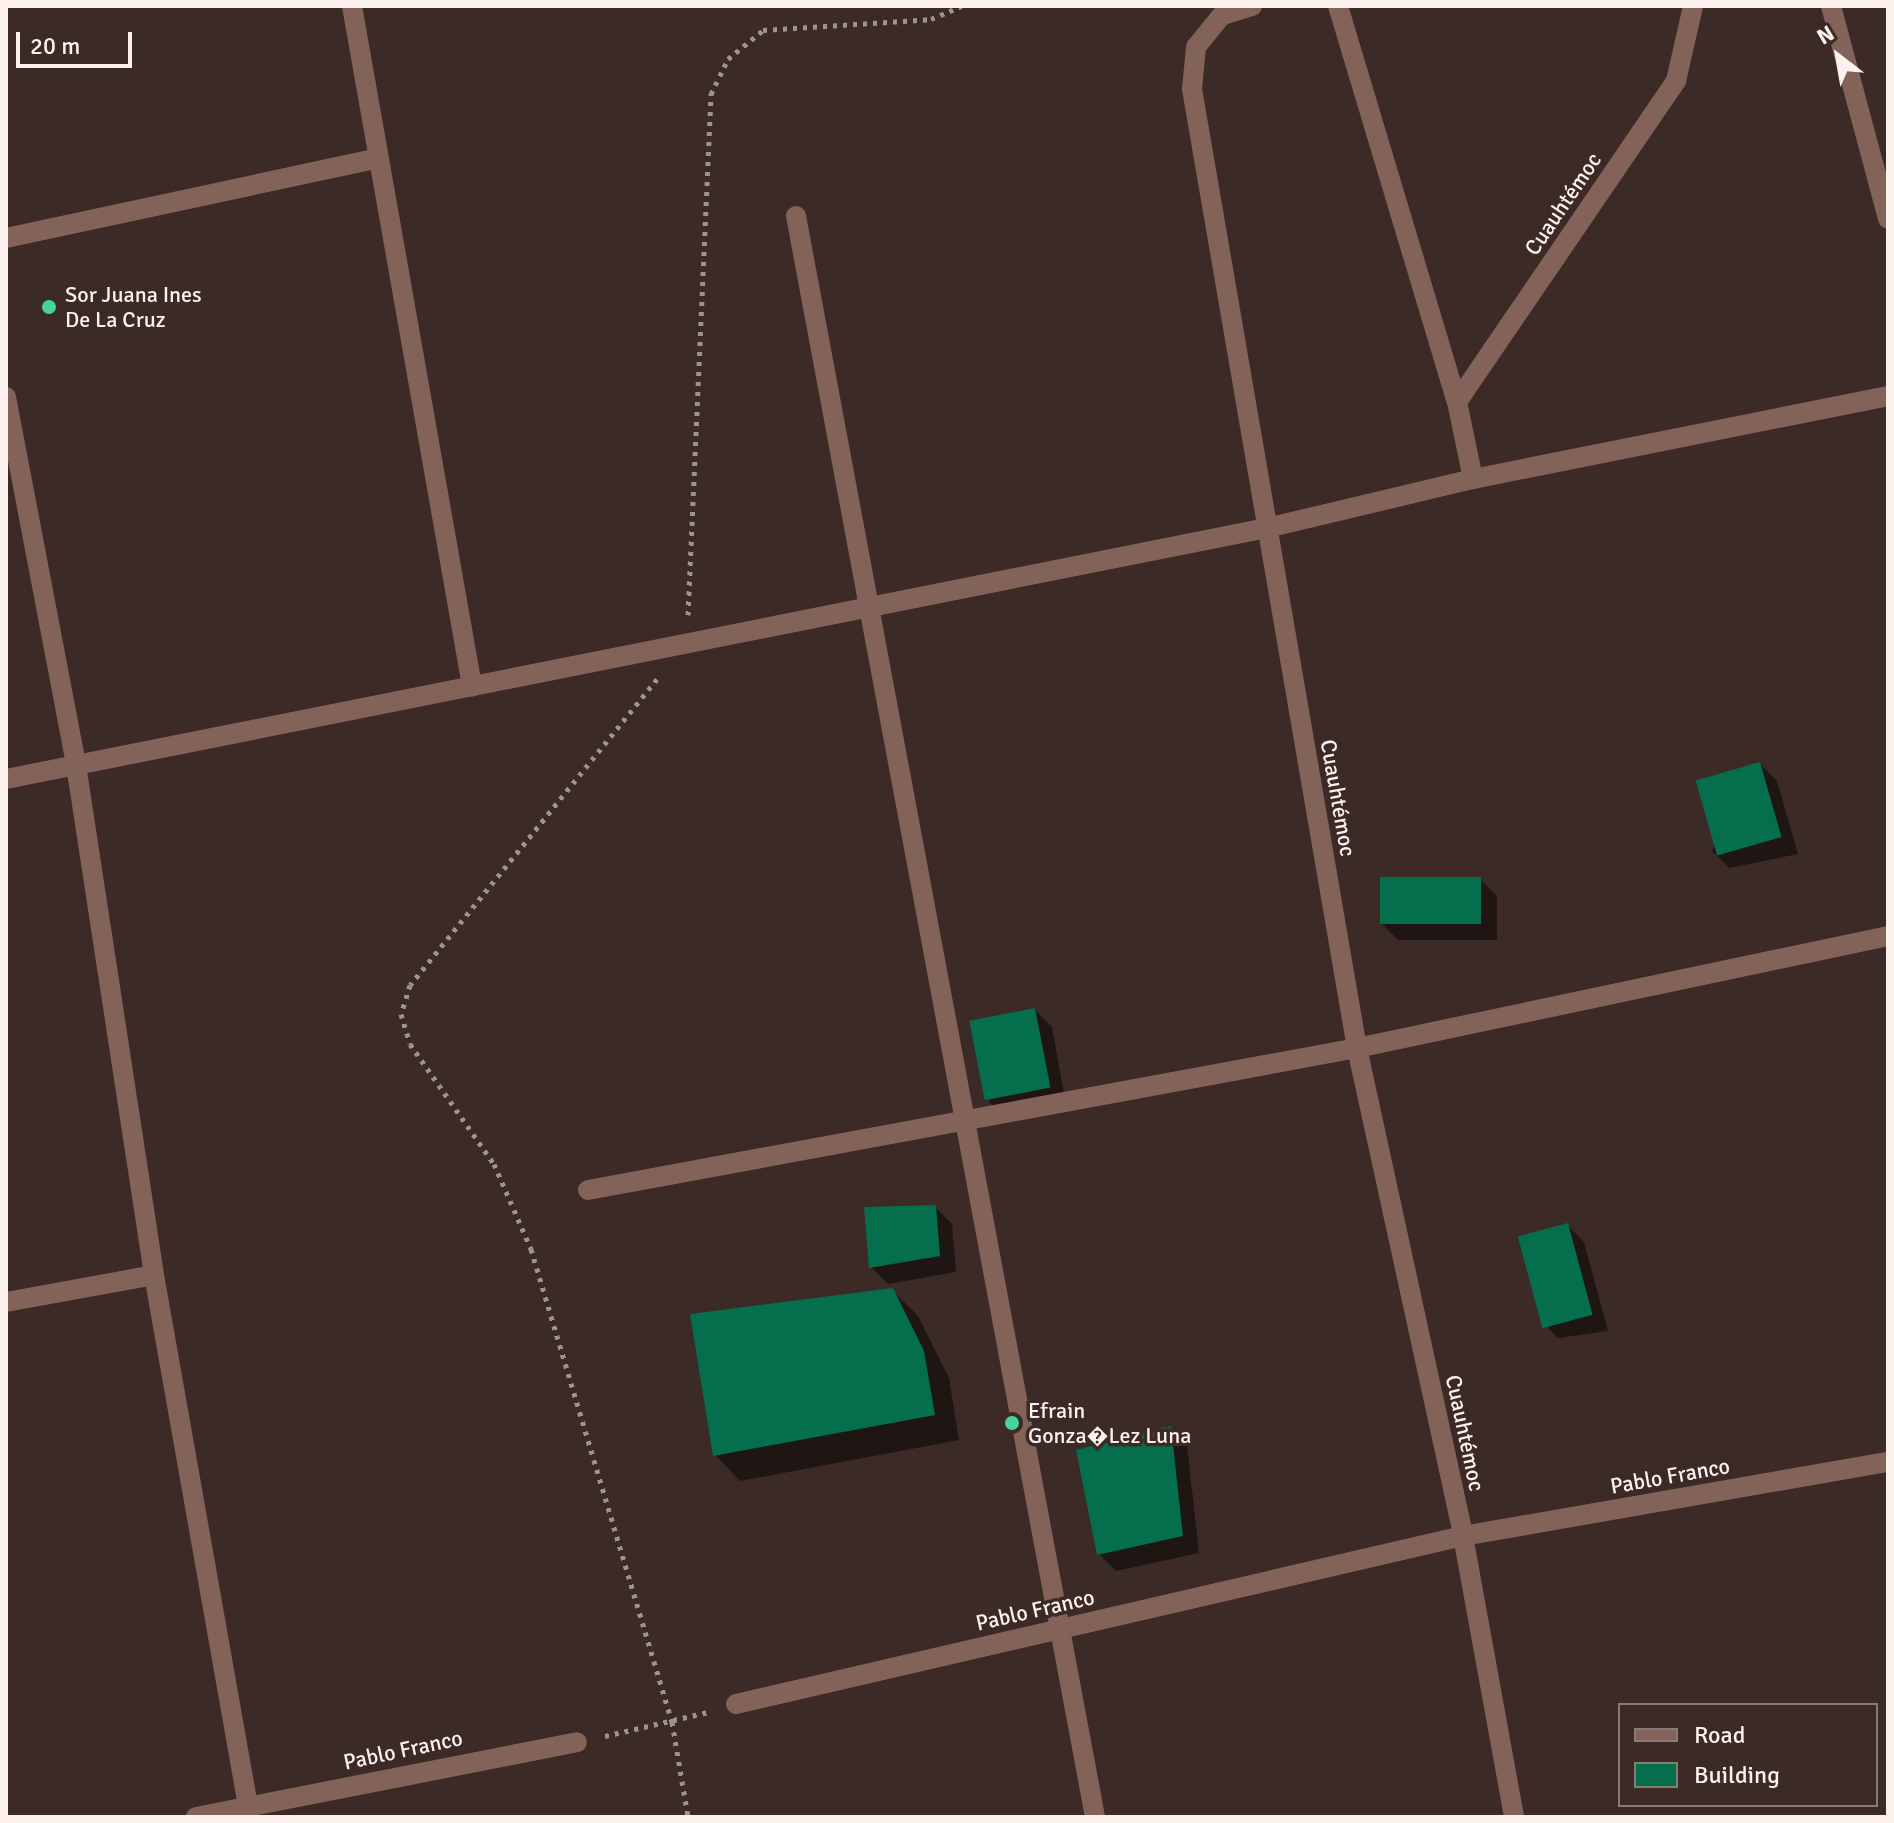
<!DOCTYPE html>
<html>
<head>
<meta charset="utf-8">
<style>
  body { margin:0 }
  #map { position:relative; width:1894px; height:1823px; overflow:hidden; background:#3b2a25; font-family:Signika,sans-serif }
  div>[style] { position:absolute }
  .shadow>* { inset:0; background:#0007 }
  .building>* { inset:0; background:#056e4d; transform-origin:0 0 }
  .path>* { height:5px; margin-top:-2.5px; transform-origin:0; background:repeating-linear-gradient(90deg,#a0928e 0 4px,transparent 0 10px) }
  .minor>* { height:20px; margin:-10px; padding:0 10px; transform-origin:10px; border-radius:10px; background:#836359 }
  .dots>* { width:22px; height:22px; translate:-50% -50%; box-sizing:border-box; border:4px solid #3b2a25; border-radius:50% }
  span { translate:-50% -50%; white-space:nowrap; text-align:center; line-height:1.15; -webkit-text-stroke:7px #3b2a25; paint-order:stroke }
  .street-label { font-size:22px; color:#fdf1ee }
  .poi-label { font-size:22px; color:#fdf1ee }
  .left { translate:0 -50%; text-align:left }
  .frame { position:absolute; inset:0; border:8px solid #fdf1ee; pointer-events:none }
  .legend { position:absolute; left:1618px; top:1703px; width:260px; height:104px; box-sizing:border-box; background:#3b2a25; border:2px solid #897a75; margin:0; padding:10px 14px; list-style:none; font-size:24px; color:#fdf1ee }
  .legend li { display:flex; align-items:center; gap:16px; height:40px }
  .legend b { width:40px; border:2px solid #897a75 }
  .north { position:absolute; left:1798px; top:16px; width:80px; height:80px; -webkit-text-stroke:6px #3b2a25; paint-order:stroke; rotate:329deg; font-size:22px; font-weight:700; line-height:32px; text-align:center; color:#fdf1ee }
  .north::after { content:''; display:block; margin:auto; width:28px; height:36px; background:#fdf1ee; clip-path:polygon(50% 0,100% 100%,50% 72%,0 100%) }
  .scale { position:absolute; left:16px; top:32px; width:116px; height:36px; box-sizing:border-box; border:4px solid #fdf1ee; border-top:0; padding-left:10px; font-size:24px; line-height:28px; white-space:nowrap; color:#fdf1ee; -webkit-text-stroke:6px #3b2a25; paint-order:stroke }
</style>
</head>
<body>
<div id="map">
  <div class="shadow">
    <div style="clip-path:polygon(1760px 764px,1777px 781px,1798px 854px,1729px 868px,1712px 851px)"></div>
    <div style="clip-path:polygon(1480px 879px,1497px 896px,1497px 940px,1398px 940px,1381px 923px)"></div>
    <div style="clip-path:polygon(1035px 1010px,1052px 1027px,1066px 1105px,1006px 1119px,989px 1102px)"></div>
    <div style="clip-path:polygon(935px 1207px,952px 1224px,956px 1272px,888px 1284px,871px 1267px)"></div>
    <div style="clip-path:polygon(1567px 1225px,1584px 1242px,1608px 1331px,1558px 1338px,1541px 1321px)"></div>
    <div style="clip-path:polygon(892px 1290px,918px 1316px,949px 1378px,959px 1440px,740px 1481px,715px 1455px)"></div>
    <div style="clip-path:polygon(1170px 1428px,1187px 1445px,1199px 1553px,1116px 1571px,1099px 1554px)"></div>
  </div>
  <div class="building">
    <div style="left:1760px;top:762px;width:78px;height:67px;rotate:74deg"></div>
    <div style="left:1481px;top:877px;width:47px;height:101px;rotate:90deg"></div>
    <div style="left:1035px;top:1008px;width:81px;height:67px;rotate:79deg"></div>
    <div style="clip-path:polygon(936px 1205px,940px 1256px,869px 1268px,864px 1207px)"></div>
    <div style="left:1568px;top:1223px;width:95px;height:52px;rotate:75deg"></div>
    <div style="clip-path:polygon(893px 1288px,924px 1351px,935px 1415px,713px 1456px,690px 1314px)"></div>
    <div style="clip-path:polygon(1171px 1426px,1183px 1536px,1097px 1555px,1076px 1450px)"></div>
  </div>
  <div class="path">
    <div style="left:688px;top:615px;width:522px;rotate:-87.47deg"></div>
    <div style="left:711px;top:94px;width:39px;rotate:-64deg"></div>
    <div style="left:728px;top:59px;width:45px;rotate:-39.6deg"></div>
    <div style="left:763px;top:30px;width:168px;rotate:-3.7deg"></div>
    <div style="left:931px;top:19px;width:33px;rotate:-23deg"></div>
    <div style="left:657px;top:679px;width:393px;rotate:128.9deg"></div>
    <div style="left:410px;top:985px;width:30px;rotate:107deg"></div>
    <div style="left:401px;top:1014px;width:31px;rotate:73deg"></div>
    <div style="left:410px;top:1044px;width:146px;rotate:55deg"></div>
    <div style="left:494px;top:1164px;width:93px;rotate:66.5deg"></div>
    <div style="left:531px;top:1249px;width:494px;rotate:73.4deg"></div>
    <div style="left:672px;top:1722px;width:96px;rotate:80.4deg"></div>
    <div style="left:605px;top:1736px;width:106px;rotate:-13.1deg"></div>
  </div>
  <div class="minor">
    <div style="left:352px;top:6px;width:691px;rotate:79.99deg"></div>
    <div style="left:1252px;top:6px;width:31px;rotate:163deg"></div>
    <div style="left:1222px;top:15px;width:41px;rotate:129.1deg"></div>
    <div style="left:1196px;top:47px;width:42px;rotate:95.4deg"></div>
    <div style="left:1192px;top:89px;width:973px;rotate:80.24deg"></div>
    <div style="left:1357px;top:1048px;width:499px;rotate:77.7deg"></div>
    <div style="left:1463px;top:1536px;width:286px;rotate:79.7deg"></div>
    <div style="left:1338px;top:6px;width:413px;rotate:73.3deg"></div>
    <div style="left:1831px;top:6px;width:220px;rotate:75deg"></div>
    <div style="left:796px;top:216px;width:1629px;rotate:79.42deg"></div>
    <div style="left:6px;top:238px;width:381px;rotate:-12.1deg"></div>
    <div style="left:6px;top:397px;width:375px;rotate:79.2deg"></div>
    <div style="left:76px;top:765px;width:516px;rotate:81.3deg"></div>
    <div style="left:154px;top:1275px;width:550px;rotate:79.96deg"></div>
    <div style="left:1473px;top:479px;width:423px;rotate:-11.3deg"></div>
    <div style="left:6px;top:779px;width:1286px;rotate:-11.26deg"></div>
    <div style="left:1267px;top:528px;width:212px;rotate:-13.4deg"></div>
    <div style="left:1473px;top:479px;width:79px;rotate:-101.7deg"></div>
    <div style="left:1457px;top:402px;width:389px;rotate:-55.7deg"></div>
    <div style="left:1676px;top:81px;width:77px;rotate:-77.2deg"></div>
    <div style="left:588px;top:1190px;width:782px;rotate:-10.46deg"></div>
    <div style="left:1357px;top:1048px;width:543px;rotate:-11.91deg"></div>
    <div style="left:6px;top:1302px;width:150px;rotate:-10.3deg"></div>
    <div style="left:736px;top:1704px;width:746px;rotate:-13.01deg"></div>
    <div style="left:1463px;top:1536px;width:431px;rotate:-9.9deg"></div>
    <div style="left:196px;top:1817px;width:388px;rotate:-11.1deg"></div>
  </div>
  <div class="dots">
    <div style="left:49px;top:307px;background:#46d49e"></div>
    <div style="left:1012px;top:1423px;background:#46d49e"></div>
  </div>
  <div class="street-label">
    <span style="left:1563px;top:204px;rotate:-56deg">Cuauhtémoc</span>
    <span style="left:1338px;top:798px;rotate:80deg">Cuauhtémoc</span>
    <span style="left:1465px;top:1433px;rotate:78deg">Cuauhtémoc</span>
    <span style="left:1670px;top:1476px;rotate:-10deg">Pablo Franco</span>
    <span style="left:1035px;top:1610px;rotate:-13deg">Pablo Franco</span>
    <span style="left:403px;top:1750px;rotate:-12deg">Pablo Franco</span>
  </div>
  <div class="poi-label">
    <span class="left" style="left:65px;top:307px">Sor Juana Ines<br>De La Cruz</span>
    <span class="left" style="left:1028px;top:1423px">Efrain<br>Gonza�Lez Luna</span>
  </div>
  <div class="frame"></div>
  <ul class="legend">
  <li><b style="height:10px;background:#836359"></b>Road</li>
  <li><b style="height:22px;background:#056e4d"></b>Building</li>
  </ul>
  <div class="north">N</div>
  <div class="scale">20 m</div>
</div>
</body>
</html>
